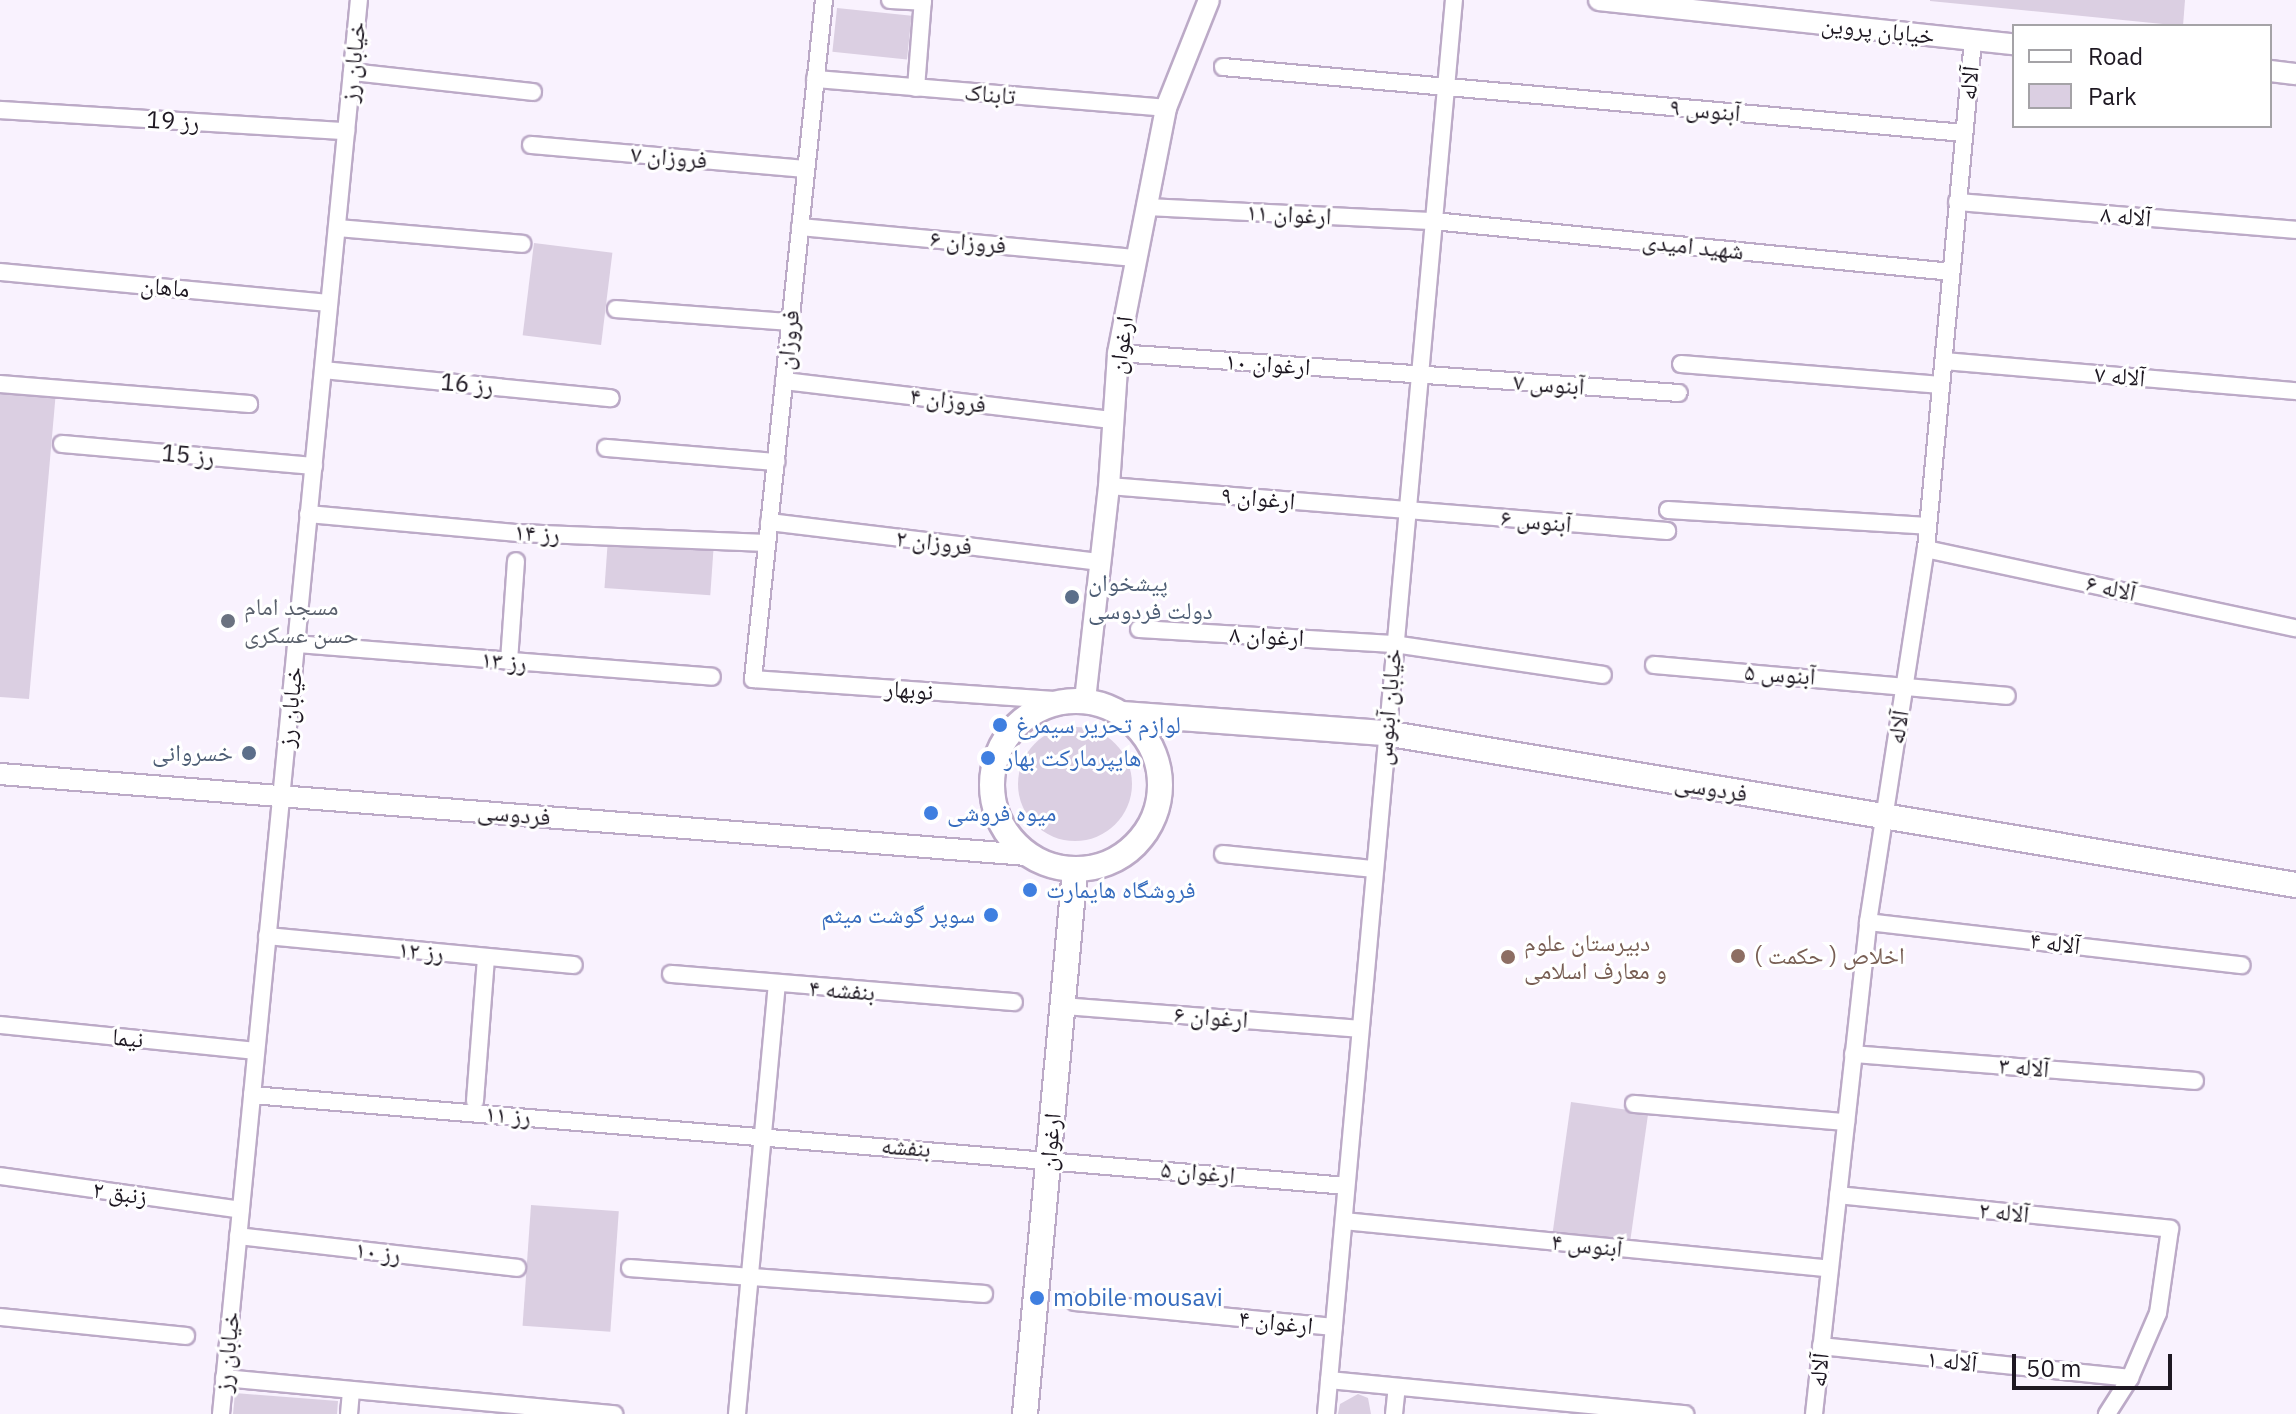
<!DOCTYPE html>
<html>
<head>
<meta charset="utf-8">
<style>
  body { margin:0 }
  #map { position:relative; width:2296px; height:1414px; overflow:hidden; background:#f9f2fe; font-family:"IBM Plex Sans","Noto Naskh Arabic",sans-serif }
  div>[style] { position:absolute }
  .green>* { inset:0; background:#dbcfe2; transform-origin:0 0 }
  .round { border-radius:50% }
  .roads { filter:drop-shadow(2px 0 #bcaac7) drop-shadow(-2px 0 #bcaac7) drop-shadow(0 2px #bcaac7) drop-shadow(0 -2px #bcaac7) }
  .minor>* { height:16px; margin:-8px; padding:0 8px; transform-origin:8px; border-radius:8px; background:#fff }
  .tertiary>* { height:20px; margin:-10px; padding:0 10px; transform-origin:10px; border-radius:10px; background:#fff }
  .secondary>* { height:24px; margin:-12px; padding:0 12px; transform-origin:12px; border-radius:12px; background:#fff }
  .secondary>.ring { margin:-12px; padding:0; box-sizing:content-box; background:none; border:24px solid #fff; border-radius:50% }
  .dots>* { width:22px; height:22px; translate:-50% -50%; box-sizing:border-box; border:4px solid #fff; border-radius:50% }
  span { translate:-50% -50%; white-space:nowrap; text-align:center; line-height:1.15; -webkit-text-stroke:6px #fff; paint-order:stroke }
  .street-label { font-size:24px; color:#1e1822 }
  .service-label { font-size:24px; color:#4e5e75 }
  .left { translate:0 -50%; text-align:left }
  .right { translate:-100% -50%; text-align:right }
  .worship-label { font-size:24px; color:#5b616d }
  .shop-label { font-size:24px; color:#366cbe }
  .education-label { font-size:24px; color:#785e54 }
  .legend { position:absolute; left:2012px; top:24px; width:260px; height:104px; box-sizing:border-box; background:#fff; border:2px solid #a5a3a7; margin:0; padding:10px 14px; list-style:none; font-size:24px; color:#1e1822 }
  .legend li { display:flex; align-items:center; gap:16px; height:40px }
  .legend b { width:40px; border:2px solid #a5a3a7 }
  .scale { position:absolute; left:2012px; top:1354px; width:160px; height:36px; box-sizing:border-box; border:4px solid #1e1822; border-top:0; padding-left:10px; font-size:24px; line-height:28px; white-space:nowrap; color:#1e1822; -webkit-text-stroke:6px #fff; paint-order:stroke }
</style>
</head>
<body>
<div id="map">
  <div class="green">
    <div style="clip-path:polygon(2185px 0,2183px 26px,1930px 1px,1930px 0)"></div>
    <div style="left:837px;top:8px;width:75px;height:44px;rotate:6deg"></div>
    <div style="left:534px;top:243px;width:79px;height:93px;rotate:7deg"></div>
    <div style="clip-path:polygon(0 386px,56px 391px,29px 699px,0 697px)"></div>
    <div style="left:608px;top:538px;width:106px;height:50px;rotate:4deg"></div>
    <div class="round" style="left:1018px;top:727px;width:114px;height:114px"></div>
    <div style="left:1571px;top:1102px;width:78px;height:134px;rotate:8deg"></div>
    <div style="left:531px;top:1205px;width:88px;height:121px;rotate:4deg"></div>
    <div style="clip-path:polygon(235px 1393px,338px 1401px,337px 1414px,233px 1414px)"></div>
    <div style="clip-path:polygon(1358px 1394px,1368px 1398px,1371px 1414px,1338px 1414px,1340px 1404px)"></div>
  </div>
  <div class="roads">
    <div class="minor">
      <div style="left:824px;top:0;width:683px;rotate:95.97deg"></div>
      <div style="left:753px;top:679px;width:312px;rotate:4deg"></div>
      <div style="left:890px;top:0;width:33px;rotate:3deg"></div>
      <div style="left:1223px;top:67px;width:744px;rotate:5.09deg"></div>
      <div style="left:352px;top:72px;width:182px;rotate:6.3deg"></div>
      <div style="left:815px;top:79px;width:352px;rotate:4.7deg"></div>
      <div style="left:916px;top:88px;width:88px;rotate:-85.5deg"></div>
      <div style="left:0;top:110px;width:347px;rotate:3.5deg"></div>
      <div style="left:531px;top:145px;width:276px;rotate:5deg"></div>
      <div style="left:1957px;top:202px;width:340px;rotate:4.7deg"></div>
      <div style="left:1145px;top:207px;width:288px;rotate:2.8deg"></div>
      <div style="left:1433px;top:221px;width:521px;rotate:5.61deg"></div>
      <div style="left:800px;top:227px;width:336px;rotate:5.3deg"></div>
      <div style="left:337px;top:228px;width:186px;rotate:4.9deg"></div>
      <div style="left:0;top:272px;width:330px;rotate:5.4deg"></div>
      <div style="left:616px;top:309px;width:174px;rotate:4.3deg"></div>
      <div style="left:1118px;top:353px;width:562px;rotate:4.08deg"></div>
      <div style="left:1944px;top:361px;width:353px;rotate:4.9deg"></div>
      <div style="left:1681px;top:364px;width:261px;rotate:4.6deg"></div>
      <div style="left:323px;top:370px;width:289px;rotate:5.6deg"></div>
      <div style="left:784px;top:381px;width:330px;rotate:6.8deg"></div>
      <div style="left:0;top:384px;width:250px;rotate:4.6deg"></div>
      <div style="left:62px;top:444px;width:253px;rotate:5deg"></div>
      <div style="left:606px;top:448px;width:171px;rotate:4.7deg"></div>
      <div style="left:1109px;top:486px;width:560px;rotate:4.61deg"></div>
      <div style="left:1668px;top:510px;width:260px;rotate:3.5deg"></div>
      <div style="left:308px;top:514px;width:211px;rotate:5.2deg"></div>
      <div style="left:518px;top:533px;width:249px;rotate:2.3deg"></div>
      <div style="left:769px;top:522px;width:332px;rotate:6.9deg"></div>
      <div style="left:1926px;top:549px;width:378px;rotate:12.1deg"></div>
      <div style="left:1139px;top:629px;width:255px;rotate:3.4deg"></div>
      <div style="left:1394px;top:644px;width:211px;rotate:8.4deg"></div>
      <div style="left:296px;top:644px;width:417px;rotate:4.5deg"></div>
      <div style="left:509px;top:661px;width:100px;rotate:-86deg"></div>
      <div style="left:1654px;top:665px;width:354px;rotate:5deg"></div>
      <div style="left:1223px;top:854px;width:152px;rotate:5.7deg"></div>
      <div style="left:1868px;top:922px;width:376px;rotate:6.6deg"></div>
      <div style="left:267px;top:936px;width:308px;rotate:5.4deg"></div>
      <div style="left:671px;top:974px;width:344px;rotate:4.7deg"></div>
      <div style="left:1063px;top:1006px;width:298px;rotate:4.4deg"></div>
      <div style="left:0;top:1025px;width:257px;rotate:5.8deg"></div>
      <div style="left:1853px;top:1054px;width:343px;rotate:4.5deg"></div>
      <div style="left:252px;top:1095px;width:1098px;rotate:4.75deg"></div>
      <div style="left:475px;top:1101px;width:144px;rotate:-85.6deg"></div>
      <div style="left:1634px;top:1104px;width:213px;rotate:4.9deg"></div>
      <div style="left:0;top:1176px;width:243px;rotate:8deg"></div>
      <div style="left:1838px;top:1195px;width:334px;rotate:5.8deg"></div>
      <div style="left:2170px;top:1229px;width:85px;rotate:98.1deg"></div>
      <div style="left:2158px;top:1313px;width:71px;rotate:113.3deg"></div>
      <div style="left:2130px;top:1378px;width:43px;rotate:122.6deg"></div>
      <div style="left:1344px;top:1221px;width:488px;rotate:5.6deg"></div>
      <div style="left:238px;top:1236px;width:281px;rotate:6.5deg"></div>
      <div style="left:630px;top:1268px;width:355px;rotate:4.2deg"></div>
      <div style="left:1075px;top:1302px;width:260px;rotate:5.5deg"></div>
      <div style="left:0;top:1317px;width:187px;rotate:5.8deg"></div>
      <div style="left:1821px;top:1346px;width:311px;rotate:5.9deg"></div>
      <div style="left:224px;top:1378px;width:392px;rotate:5.3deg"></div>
      <div style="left:1329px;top:1380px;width:358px;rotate:5.5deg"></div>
      <div style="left:221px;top:1414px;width:1421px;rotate:-84.43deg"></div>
      <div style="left:349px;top:1414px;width:24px;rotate:-85deg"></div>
      <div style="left:737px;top:1414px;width:431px;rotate:-84.7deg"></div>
      <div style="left:1326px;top:1414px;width:1420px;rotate:-84.83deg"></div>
      <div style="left:1394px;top:1414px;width:27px;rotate:-84deg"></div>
      <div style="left:1814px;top:1414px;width:495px;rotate:-83.7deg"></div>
      <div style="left:1868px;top:922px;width:377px;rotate:-81.2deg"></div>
      <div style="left:1926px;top:549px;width:511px;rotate:-84.72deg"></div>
    </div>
    <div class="tertiary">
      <div style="left:1599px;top:0;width:417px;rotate:6.1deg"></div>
      <div style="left:2270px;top:71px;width:26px;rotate:7deg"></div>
      <div style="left:1085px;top:700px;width:215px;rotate:-83.6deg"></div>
      <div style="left:1109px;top:486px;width:133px;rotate:-86.1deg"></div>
      <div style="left:1118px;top:353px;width:250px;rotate:-78.9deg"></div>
      <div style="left:1166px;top:108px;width:116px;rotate:-68.3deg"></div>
      <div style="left:0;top:774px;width:1031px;rotate:4.51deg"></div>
    </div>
    <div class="secondary">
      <div class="ring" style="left:992px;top:701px;width:144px;height:144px"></div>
      <div style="left:1124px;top:714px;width:262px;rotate:4.2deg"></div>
      <div style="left:1385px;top:733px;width:924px;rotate:9.47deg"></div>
      <div style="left:1025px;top:1414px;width:546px;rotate:-84.75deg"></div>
    </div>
  </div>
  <div class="dots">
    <div style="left:1072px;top:597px;background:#5c6f8a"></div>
    <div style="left:228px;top:621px;background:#6b7280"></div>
    <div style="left:1000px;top:725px;background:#3f7fe0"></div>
    <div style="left:249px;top:753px;background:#5c6f8a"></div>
    <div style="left:988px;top:758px;background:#3f7fe0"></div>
    <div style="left:931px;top:813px;background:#3f7fe0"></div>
    <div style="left:1030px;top:890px;background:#3f7fe0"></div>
    <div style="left:991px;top:915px;background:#3f7fe0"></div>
    <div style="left:1738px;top:956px;background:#8d6e63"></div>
    <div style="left:1508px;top:957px;background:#8d6e63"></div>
    <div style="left:1037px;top:1298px;background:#3f7fe0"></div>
  </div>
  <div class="street-label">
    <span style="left:1878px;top:30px;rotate:6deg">خیابان پروین</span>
    <span style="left:353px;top:62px;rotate:-84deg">خیابان رز</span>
    <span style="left:1969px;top:83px;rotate:-84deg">آلاله</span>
    <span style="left:990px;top:94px;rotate:5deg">تابناک</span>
    <span style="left:1705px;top:110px;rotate:5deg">آبنوس ۹</span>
    <span style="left:173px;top:121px;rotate:3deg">رز 19</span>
    <span style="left:669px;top:157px;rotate:5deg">فروزان ۷</span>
    <span style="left:1289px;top:214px;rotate:3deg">ارغوان ۱۱</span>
    <span style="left:2126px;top:216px;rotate:5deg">آلاله ۸</span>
    <span style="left:968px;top:242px;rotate:5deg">فروزان ۶</span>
    <span style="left:1693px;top:246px;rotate:6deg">شهید امیدی</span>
    <span style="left:165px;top:287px;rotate:5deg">ماهان</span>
    <span style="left:788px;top:340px;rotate:-84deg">فروزان</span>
    <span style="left:1121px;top:345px;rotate:-82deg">ارغوان</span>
    <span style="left:1268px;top:364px;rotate:4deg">ارغوان ۱۰</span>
    <span style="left:2120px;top:376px;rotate:5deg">آلاله ۷</span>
    <span style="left:467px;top:384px;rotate:5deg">رز 16</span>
    <span style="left:1549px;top:384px;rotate:4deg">آبنوس ۷</span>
    <span style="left:948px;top:400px;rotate:7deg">فروزان ۴</span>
    <span style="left:188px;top:455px;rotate:5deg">رز 15</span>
    <span style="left:1258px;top:498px;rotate:5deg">ارغوان ۹</span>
    <span style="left:1536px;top:521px;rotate:5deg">آبنوس ۶</span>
    <span style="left:537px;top:533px;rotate:3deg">رز ۱۴</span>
    <span style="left:934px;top:542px;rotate:7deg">فروزان ۲</span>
    <span style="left:2111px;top:588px;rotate:12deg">آلاله ۶</span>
    <span style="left:1267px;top:636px;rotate:3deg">ارغوان ۸</span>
    <span style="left:504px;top:661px;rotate:5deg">رز ۱۳</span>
    <span style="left:1780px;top:674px;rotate:4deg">آبنوس ۵</span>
    <span style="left:909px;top:690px;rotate:4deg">نوبهار</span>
    <span style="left:290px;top:707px;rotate:-84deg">خیابان رز</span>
    <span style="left:1388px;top:707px;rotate:-85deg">خیابان آبنوس</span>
    <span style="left:1898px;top:727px;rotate:-81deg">آلاله</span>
    <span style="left:1711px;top:788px;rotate:9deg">فردوسی</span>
    <span style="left:514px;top:814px;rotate:5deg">فردوسی</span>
    <span style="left:2055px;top:943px;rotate:7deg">آلاله ۴</span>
    <span style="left:421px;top:951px;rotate:5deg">رز ۱۲</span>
    <span style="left:842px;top:990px;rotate:4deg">بنفشه ۴</span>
    <span style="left:1211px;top:1017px;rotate:4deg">ارغوان ۶</span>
    <span style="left:128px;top:1038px;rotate:6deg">نیما</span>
    <span style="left:2024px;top:1067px;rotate:5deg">آلاله ۳</span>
    <span style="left:508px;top:1115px;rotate:4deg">رز ۱۱</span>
    <span style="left:1050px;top:1142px;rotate:-85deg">ارغوان</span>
    <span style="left:906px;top:1147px;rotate:4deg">بنفشه</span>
    <span style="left:1198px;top:1172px;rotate:5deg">ارغوان ۵</span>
    <span style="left:120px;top:1193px;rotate:8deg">زنبق ۲</span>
    <span style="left:2004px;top:1212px;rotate:6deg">آلاله ۲</span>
    <span style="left:1587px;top:1245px;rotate:6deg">آبنوس ۴</span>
    <span style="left:378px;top:1252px;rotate:7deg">رز ۱۰</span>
    <span style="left:1276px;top:1322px;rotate:6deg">ارغوان ۴</span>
    <span style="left:227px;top:1352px;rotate:-84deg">خیابان رز</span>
    <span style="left:1952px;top:1361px;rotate:6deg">آلاله ۱</span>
    <span style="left:1819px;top:1370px;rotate:-84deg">آلاله</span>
  </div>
  <div class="service-label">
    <span class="left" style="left:1088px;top:597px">پیشخوان<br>دولت فردوسی</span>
    <span class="right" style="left:233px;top:753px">خسروانی</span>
  </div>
  <div class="worship-label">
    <span class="left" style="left:244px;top:621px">مسجد امام<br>حسن عسکری</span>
  </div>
  <div class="shop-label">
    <span class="left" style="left:1016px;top:725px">لوازم تحریر سیمرغ</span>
    <span class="left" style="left:1004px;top:758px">هایپرمارکت بهار</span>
    <span class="left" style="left:947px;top:813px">میوه فروشی</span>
    <span class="left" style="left:1046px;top:890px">فروشگاه هایمارت</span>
    <span class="right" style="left:975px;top:915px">سوپر گوشت میثم</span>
    <span class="left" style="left:1053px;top:1298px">mobile mousavi</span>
  </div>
  <div class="education-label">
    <span class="left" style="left:1524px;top:957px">دبیرستان علوم<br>و معارف اسلامی</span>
    <span class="left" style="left:1754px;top:956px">اخلاص ( حکمت )</span>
  </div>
  <ul class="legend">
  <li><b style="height:10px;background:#fff"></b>Road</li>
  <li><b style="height:22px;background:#dbcfe2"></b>Park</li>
  </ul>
  <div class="scale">50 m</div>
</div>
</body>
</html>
